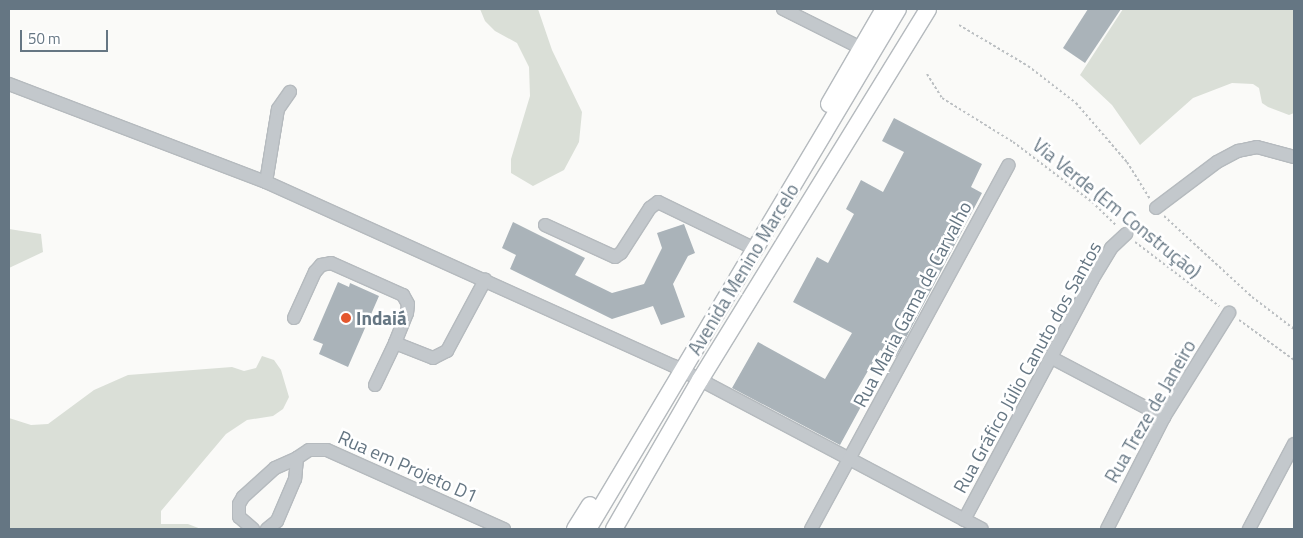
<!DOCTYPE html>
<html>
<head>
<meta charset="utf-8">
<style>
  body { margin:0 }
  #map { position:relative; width:1303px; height:538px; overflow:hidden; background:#fafaf8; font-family:"Titillium Web",sans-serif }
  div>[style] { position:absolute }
  .green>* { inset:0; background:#dadfd7 }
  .building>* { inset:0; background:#aab3b9 }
  .path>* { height:2px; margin-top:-1px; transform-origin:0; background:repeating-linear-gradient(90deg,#bbbfc2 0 2.5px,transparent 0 5px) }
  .roads { filter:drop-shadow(1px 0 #b5babe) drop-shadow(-1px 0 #b5babe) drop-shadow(0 1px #b5babe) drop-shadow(0 -1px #b5babe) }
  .minor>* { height:12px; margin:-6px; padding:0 6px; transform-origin:6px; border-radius:6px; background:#c3c8cc }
  .major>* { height:16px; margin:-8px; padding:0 8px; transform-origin:8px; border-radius:8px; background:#fff }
  .dots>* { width:14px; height:14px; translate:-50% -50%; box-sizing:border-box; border:2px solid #fff; border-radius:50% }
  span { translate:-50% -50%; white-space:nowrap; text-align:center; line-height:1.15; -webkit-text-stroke:5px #fff; paint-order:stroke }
  .street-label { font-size:19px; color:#657683 }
  .poi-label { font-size:19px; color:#657683; font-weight:700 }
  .left { translate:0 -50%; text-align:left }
  .frame { position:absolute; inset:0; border:10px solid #657683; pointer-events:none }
  .scale { position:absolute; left:20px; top:30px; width:88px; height:22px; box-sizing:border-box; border:2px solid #657683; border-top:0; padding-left:6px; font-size:15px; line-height:18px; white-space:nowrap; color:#657683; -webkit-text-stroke:4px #fff; paint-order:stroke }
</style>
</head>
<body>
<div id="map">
  <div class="green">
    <div style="clip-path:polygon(480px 9px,538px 9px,552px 50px,582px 112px,579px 142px,564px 170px,533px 186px,511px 173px,511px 159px,530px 96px,529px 67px,517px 43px,495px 31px,485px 21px)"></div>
    <div style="clip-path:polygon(1123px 9px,1294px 9px,1294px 113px,1289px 115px,1268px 107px,1262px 103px,1259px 88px,1253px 84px,1232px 83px,1193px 98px,1140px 145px,1112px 105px,1080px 75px)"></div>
    <div style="clip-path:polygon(9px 229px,41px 234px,43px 252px,9px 268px)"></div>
    <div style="clip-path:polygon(262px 356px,274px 360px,281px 370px,289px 397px,283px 409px,273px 416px,247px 420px,226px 434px,161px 511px,161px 524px,188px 524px,201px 529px,9px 529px,9px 418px,31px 425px,48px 424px,94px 390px,128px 375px,232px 367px,244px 371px,256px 368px)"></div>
  </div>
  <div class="building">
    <div style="clip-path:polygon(1088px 9px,1121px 9px,1085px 63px,1063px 48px)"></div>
    <div style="clip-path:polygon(894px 118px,982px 164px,971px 187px,982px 193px,896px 357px,880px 350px,854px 395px,864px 401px,840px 445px,732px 388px,758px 342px,825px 379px,852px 333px,793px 302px,817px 257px,828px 263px,854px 214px,846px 209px,861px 180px,883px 192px,904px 152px,882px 141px)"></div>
    <div style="clip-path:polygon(513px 222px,585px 258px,575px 275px,612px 293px,644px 284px,662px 248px,657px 233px,684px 224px,695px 253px,688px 256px,673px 284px,685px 317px,661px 325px,653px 306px,612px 319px,510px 269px,516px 255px,502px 248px)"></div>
    <div style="clip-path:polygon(338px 282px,349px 287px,350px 283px,379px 296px,348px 367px,319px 354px,323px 344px,313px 340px)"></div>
  </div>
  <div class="path">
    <div style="left:959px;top:25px;width:80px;rotate:30.7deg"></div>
    <div style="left:1028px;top:66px;width:61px;rotate:37.6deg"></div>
    <div style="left:1076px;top:103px;width:78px;rotate:49.2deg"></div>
    <div style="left:1127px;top:162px;width:44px;rotate:58.1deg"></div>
    <div style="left:927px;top:74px;width:28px;rotate:58deg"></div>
    <div style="left:942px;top:98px;width:84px;rotate:31.8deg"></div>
    <div style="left:1013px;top:142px;width:99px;rotate:37.2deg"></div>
    <div style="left:1092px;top:202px;width:33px;rotate:44deg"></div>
    <div style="left:1164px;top:216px;width:120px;rotate:42.6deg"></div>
    <div style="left:1252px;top:297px;width:53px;rotate:37.3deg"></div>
    <div style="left:1135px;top:242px;width:106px;rotate:37.3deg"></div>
    <div style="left:1239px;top:320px;width:68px;rotate:36deg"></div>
  </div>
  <div class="roads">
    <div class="minor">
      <div style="left:783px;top:9px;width:87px;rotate:26.6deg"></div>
      <div style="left:9px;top:84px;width:275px;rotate:20.9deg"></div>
      <div style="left:266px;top:182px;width:448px;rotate:24.3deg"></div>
      <div style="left:674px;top:366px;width:348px;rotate:27.9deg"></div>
      <div style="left:266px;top:182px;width:74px;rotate:-80.7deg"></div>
      <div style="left:278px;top:109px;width:21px;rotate:-55deg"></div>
      <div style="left:1156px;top:208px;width:76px;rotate:-37deg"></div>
      <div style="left:1217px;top:162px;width:24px;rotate:-28deg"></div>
      <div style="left:1238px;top:151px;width:19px;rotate:-12deg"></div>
      <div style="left:1257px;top:147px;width:38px;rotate:15deg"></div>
      <div style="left:545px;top:225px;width:77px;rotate:24.6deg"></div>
      <div style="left:615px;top:257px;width:7px;rotate:-34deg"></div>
      <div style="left:621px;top:253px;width:54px;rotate:-57.2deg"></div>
      <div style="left:650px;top:208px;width:10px;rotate:-37deg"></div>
      <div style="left:658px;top:202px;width:99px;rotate:25.8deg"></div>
      <div style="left:294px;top:318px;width:51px;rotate:-65.5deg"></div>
      <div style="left:315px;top:272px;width:9px;rotate:-49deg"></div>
      <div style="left:321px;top:265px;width:10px;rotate:-11deg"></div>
      <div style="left:331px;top:263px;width:79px;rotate:24deg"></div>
      <div style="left:403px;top:295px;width:10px;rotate:61deg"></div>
      <div style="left:408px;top:304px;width:9px;rotate:96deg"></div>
      <div style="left:407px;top:313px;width:32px;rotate:112deg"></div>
      <div style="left:395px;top:343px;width:41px;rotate:21.5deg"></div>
      <div style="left:433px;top:358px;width:16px;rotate:-27deg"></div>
      <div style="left:447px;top:351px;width:81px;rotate:-61.8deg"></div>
      <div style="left:1052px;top:358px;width:127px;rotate:27.8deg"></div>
      <div style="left:375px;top:385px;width:47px;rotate:-64.5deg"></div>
      <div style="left:297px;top:458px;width:14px;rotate:-34deg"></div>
      <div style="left:309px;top:450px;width:18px"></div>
      <div style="left:327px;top:450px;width:194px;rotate:24.1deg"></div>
      <div style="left:964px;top:520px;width:272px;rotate:-61.9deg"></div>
      <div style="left:1092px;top:280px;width:37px;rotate:-59deg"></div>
      <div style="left:1111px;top:248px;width:21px;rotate:-43deg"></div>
      <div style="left:253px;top:529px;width:18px;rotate:-139deg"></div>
      <div style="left:239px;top:517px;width:13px;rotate:-90deg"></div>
      <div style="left:239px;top:504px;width:8px;rotate:-60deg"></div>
      <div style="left:243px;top:497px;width:43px;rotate:-42.2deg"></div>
      <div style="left:275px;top:468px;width:24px;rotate:-24deg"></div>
      <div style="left:297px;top:458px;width:21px;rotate:95deg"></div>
      <div style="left:295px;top:479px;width:46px;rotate:113.2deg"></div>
      <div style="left:277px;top:521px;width:13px;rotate:141deg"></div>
      <div style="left:811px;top:529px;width:414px;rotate:-61.5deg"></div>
      <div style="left:1107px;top:529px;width:126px;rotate:-63deg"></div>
      <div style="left:1164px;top:417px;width:123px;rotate:-58deg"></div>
      <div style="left:1249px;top:529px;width:96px;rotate:-62.1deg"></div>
    </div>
    <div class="major">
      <div style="left:829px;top:104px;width:110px;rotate:-59.9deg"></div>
      <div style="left:575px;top:529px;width:28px;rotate:-58deg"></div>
      <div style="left:588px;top:529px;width:605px;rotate:-59.2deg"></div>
      <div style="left:614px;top:529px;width:172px;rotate:-60deg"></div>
      <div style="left:700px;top:380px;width:435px;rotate:-58.4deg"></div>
    </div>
  </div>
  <div class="dots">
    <div style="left:346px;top:318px;background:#e4572e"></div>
  </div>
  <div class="street-label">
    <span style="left:1117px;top:208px;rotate:39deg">Via Verde (Em Construção)</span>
    <span style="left:743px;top:269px;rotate:-59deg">Avenida Menino Marcelo</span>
    <span style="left:912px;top:304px;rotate:-62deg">Rua Maria Gama de Carvalho</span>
    <span style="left:1027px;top:367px;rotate:-61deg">Rua Gráfico Júlio Canuto dos Santos</span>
    <span style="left:1150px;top:411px;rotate:-60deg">Rua Treze de Janeiro</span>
    <span style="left:408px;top:466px;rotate:24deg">Rua em Projeto D1</span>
  </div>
  <div class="poi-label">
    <span class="left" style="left:356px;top:318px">Indaiá</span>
  </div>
  <div class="frame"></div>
  <div class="scale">50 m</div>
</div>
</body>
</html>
